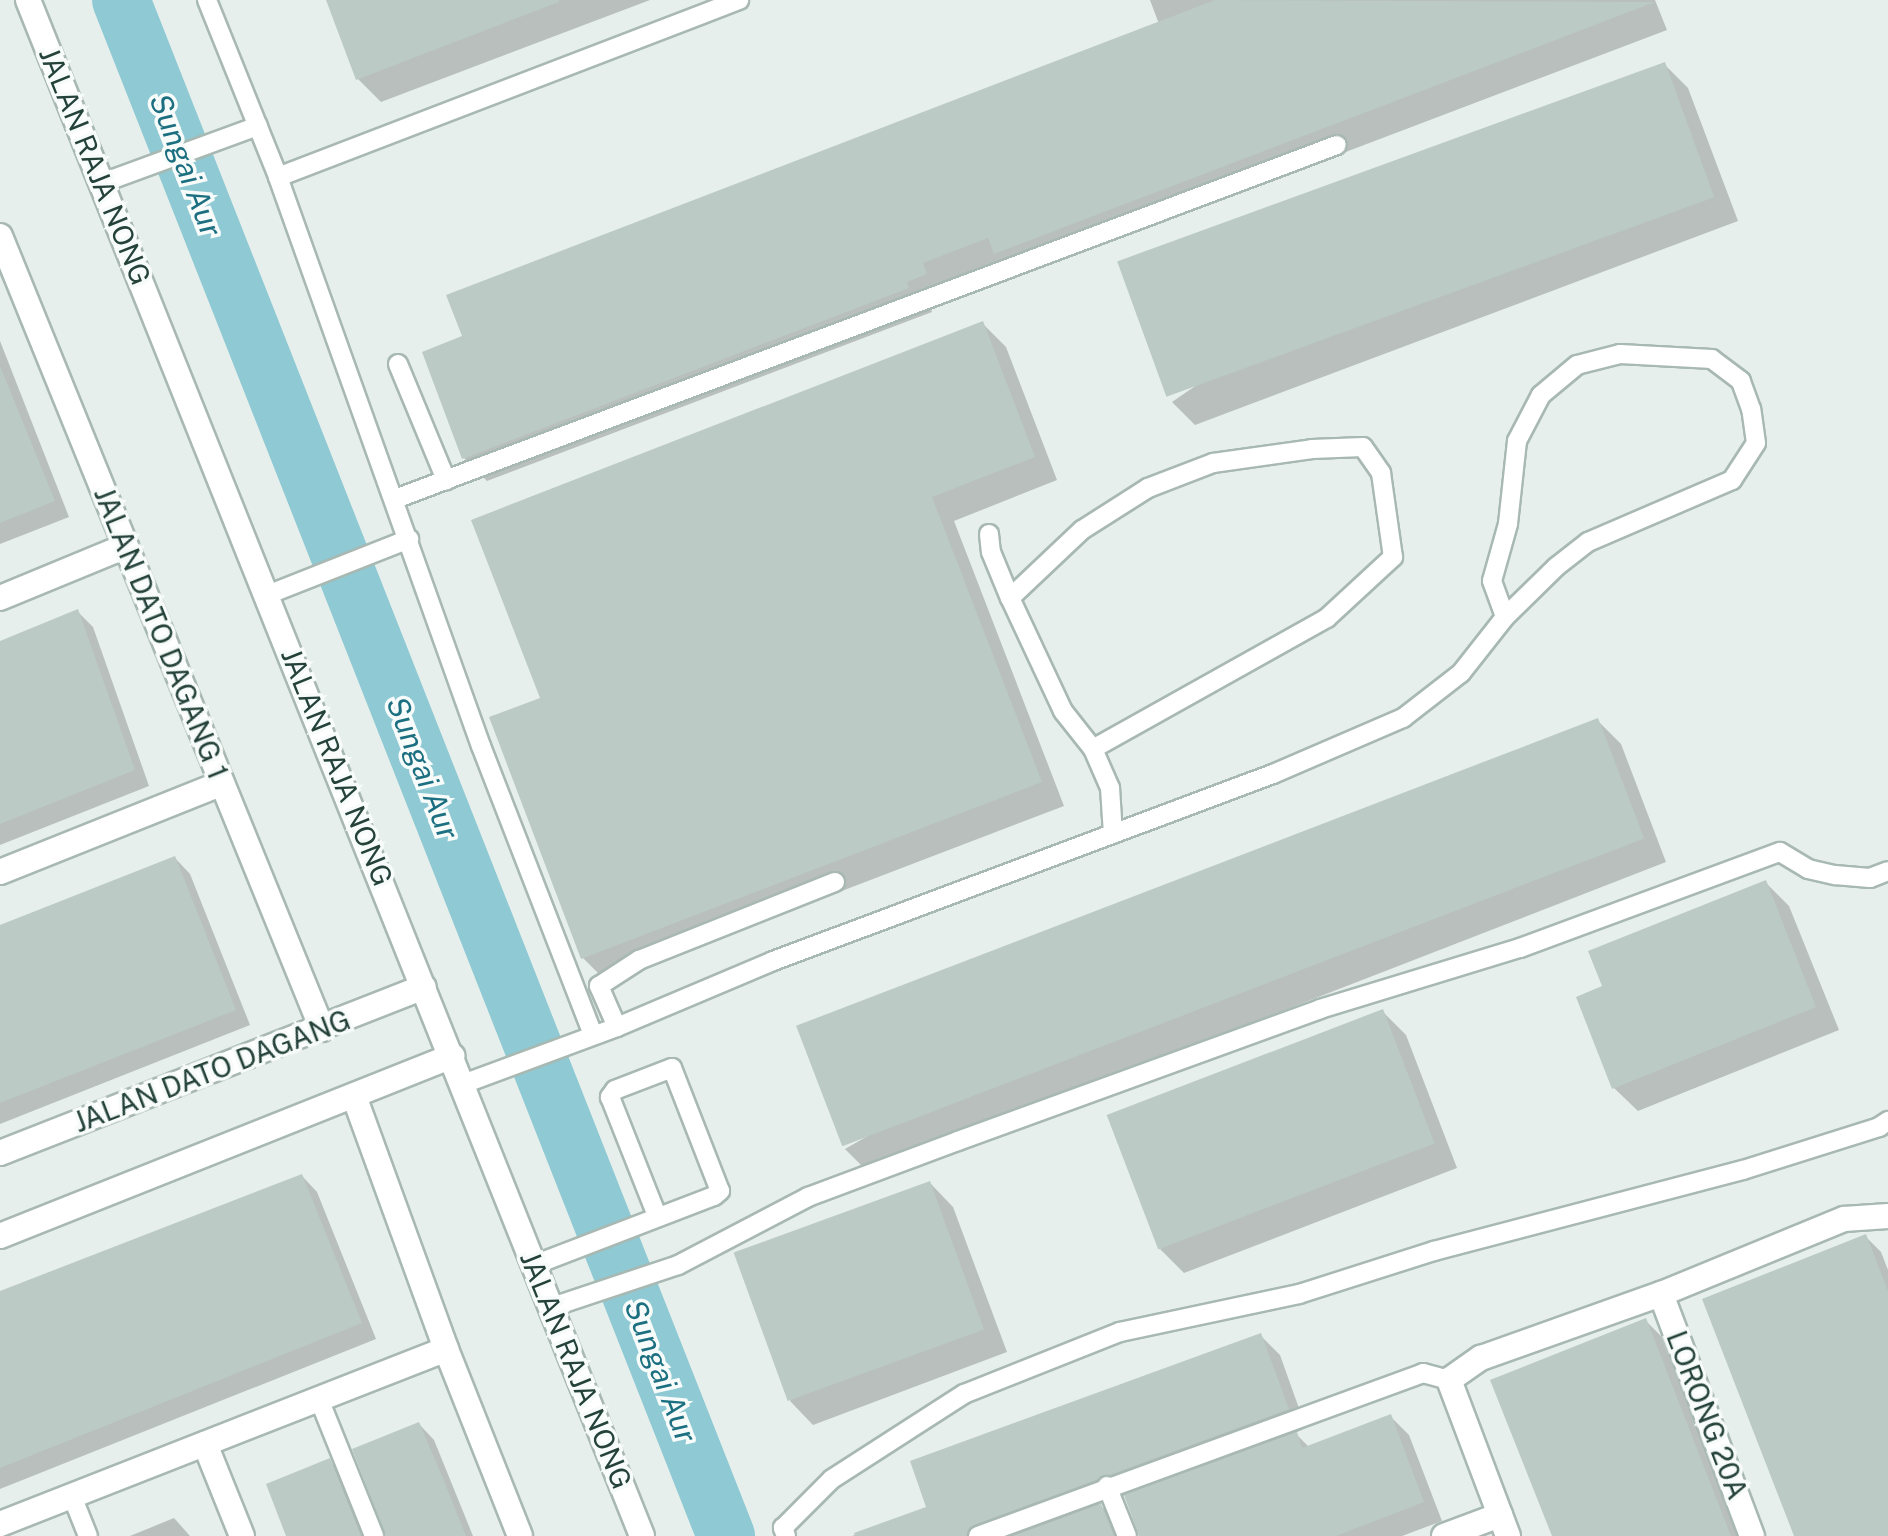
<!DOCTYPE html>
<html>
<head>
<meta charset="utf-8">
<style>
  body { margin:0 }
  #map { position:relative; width:1888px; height:1536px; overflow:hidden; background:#e6efeb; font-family:"Public Sans",sans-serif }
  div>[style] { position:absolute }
  .shadow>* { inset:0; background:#0003 }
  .river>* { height:58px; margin:-29px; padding:0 29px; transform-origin:29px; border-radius:29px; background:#8ec9d4 }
  .building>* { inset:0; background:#bbcac4; transform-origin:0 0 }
  .roads { filter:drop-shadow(2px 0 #a8b8b2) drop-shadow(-2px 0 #a8b8b2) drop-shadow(0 2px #a8b8b2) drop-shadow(0 -2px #a8b8b2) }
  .lane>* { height:18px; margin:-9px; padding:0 9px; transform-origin:9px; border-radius:9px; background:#fff }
  .street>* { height:24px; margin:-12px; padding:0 12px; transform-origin:12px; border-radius:12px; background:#fff }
  .secondary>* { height:24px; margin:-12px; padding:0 12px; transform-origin:12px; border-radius:12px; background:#fff }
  span { translate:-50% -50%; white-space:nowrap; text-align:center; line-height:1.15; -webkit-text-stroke:7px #f7fbf9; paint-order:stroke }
  .street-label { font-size:28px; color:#24423a }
  .water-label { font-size:30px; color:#1c6f80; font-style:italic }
</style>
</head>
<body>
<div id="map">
  <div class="shadow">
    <div style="clip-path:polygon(328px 0,650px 0,381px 102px,357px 78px)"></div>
    <div style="clip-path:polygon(1150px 0,1655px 0,1667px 30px,1019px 276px,1006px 263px,930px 306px,932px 312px,487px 481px,464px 458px,464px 338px,1159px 24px)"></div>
    <div style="clip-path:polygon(1664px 64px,1688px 88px,1738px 221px,1195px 425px,1172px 402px)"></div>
    <div style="clip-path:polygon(982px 323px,1006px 347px,1057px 480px,954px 521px,1064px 806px,606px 981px,582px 957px,542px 699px)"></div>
    <div style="clip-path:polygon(0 341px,69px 517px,0 544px)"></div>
    <div style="clip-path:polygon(78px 612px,93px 627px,149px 786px,0 845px,0 642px)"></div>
    <div style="clip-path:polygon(1597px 720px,1621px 744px,1666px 862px,868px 1172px,845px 1149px)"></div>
    <div style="clip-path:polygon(175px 858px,190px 874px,250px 1025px,0 1124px,0 927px)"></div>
    <div style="clip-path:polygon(1765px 882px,1789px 906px,1839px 1030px,1638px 1111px,1614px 1088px,1605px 987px)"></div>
    <div style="clip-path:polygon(1383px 1012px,1406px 1035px,1457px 1168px,1184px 1273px,1160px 1249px)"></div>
    <div style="clip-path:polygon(302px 1176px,317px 1192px,376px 1339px,0 1489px,0 1293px)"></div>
    <div style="clip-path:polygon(930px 1183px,953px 1207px,1007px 1352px,813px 1425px,790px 1401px)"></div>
    <div style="clip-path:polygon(1865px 1236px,1881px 1252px,1888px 1270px,1888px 1536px,1797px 1536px)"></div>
    <div style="clip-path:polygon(1645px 1320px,1661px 1336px,1740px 1536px,1554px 1536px)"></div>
    <div style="clip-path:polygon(1261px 1336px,1280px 1355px,1306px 1428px,1295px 1433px,1309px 1447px,1390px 1416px,1409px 1435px,1442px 1521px,1402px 1536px,1141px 1536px,1126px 1495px,1099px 1504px,1120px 1525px,1124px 1536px,852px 1536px,929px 1508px)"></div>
    <div style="clip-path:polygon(419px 1424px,434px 1440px,473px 1536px,387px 1536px)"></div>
    <div style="clip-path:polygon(329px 1461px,345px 1476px,369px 1536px,289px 1536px)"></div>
    <div style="clip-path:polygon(174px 1518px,190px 1536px,130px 1536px)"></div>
  </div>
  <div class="river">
    <div style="left:121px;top:0;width:1651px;rotate:68.5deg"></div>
  </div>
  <div class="building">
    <div style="clip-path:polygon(326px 0,559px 0,559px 2px,356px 80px)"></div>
    <div style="clip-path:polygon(1215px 0,1655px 2px,994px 254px,988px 238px,923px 263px,927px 274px,907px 282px,909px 288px,462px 459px,422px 352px,462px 336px,446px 295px)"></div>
    <div style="left:1665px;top:62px;width:144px;height:583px;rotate:70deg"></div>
    <div style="clip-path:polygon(983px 321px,1035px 457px,932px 497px,1042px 782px,581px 959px,489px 717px,540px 698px,471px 520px)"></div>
    <div style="clip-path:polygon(0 366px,55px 501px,0 523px)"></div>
    <div style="clip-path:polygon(78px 609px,135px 770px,0 824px,0 641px)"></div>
    <div style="left:1598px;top:718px;width:129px;height:859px;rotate:69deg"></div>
    <div style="clip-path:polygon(175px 856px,236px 1010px,0 1103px,0 925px)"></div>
    <div style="clip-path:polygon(1766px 880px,1816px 1007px,1612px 1089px,1576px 997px,1602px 986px,1588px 951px)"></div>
    <div style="left:1383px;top:1009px;width:144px;height:296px;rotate:69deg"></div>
    <div style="clip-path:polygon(302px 1174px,362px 1323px,0 1468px,0 1291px)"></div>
    <div style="left:930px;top:1181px;width:158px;height:209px;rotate:70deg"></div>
    <div style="clip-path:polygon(1866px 1234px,1888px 1291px,1888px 1536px,1794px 1536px,1702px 1299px)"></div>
    <div style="clip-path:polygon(1646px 1318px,1731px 1536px,1552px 1536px,1490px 1380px)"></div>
    <div style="clip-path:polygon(1261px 1333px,1289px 1409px,974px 1525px,966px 1536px,855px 1536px,854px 1533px,926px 1507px,910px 1461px)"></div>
    <div style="clip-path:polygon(1391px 1414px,1424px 1502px,1336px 1536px,1139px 1536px,1124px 1495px,1297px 1432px,1302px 1448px)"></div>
    <div style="clip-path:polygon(419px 1422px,442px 1476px,466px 1536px,386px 1536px,352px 1449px)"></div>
    <div style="clip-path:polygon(330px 1458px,361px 1536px,286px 1536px,266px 1484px)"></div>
    <div style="clip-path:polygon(1101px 1504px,1114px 1536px,1013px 1536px)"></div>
  </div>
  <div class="roads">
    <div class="lane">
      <div style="left:207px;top:0;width:191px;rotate:68.1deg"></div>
      <div style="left:278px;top:177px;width:494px;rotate:-21deg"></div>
      <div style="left:278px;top:177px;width:604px;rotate:70.37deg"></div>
      <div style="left:481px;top:746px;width:310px;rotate:68.8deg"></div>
      <div style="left:102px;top:183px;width:166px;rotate:-20.1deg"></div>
      <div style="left:398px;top:364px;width:126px;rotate:67.5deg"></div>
      <div style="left:395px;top:499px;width:1006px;rotate:-20.6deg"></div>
      <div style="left:989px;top:534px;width:18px;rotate:84deg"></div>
      <div style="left:991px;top:552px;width:50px;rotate:67.6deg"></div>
      <div style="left:267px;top:595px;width:153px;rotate:-21.5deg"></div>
      <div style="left:1093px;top:749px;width:48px;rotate:-128.3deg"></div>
      <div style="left:1063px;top:711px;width:125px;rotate:-115.1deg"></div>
      <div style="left:1010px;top:598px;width:99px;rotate:-43.4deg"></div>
      <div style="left:1082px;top:530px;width:78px;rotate:-32.5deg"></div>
      <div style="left:1148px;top:488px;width:70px;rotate:-21deg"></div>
      <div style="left:1213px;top:463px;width:100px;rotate:-8deg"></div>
      <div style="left:1312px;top:449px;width:51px;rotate:-2.2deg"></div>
      <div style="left:1363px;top:447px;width:32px;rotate:55deg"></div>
      <div style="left:1381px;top:473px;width:85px;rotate:81.9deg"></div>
      <div style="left:1393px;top:557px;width:90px;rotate:137.3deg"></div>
      <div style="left:1327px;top:618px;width:268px;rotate:150.8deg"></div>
      <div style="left:1093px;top:749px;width:43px;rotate:66.4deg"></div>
      <div style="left:1110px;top:788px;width:46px;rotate:86.3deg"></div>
      <div style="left:617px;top:1027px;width:45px;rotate:-113.7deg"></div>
      <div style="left:599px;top:986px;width:48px;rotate:-33deg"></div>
      <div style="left:639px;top:960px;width:211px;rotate:-21.7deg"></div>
      <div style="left:463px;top:1084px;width:164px;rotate:-20.3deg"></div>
      <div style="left:617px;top:1027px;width:169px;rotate:-22.9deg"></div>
      <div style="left:773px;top:961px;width:534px;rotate:-20.51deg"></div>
      <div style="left:1273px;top:774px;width:142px;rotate:-23.3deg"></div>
      <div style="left:1403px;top:718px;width:73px;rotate:-37.8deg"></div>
      <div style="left:1461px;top:673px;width:71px;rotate:-51.8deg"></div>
      <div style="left:1505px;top:617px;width:71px;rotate:-44.4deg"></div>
      <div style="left:1556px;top:567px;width:41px;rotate:-38deg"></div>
      <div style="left:1588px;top:542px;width:157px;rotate:-23.3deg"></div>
      <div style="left:1732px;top:480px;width:44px;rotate:-57deg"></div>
      <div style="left:1756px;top:443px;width:34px;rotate:-98deg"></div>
      <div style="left:1751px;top:409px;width:30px;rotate:-110deg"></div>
      <div style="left:1741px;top:381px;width:36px;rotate:-143deg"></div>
      <div style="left:1712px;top:359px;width:92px;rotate:-176.9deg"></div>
      <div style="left:1620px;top:354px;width:44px;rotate:165.7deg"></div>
      <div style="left:1577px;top:365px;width:47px;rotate:140.2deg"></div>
      <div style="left:1541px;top:395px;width:52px;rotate:117.6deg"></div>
      <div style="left:1517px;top:441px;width:83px;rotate:96.2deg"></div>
      <div style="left:1508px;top:524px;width:59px;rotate:105.7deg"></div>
      <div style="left:1492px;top:581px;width:38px;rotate:70deg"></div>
      <div style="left:534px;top:1265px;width:193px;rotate:-21deg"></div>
      <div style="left:714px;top:1196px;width:8px;rotate:-40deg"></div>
      <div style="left:720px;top:1191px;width:132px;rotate:-111.3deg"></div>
      <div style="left:672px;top:1068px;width:61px;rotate:158.9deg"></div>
      <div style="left:615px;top:1090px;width:9px;rotate:126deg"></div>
      <div style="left:610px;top:1097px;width:128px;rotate:68.4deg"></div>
      <div style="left:552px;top:1307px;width:133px;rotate:-18.4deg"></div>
      <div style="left:678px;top:1265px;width:147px;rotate:-27.6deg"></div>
      <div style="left:808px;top:1197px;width:160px;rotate:-20.5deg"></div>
      <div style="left:958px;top:1141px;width:385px;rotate:-20deg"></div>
      <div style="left:1320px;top:1009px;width:209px;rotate:-17deg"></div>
      <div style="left:1520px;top:948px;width:277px;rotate:-20.3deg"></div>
      <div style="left:1780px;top:852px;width:33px;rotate:31deg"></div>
      <div style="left:1808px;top:869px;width:28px;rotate:13deg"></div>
      <div style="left:1835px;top:875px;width:35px;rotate:5deg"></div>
      <div style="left:1870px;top:878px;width:19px;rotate:-21deg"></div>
      <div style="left:319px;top:1399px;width:148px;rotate:68.1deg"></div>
      <div style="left:1107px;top:1486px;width:54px;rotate:68.2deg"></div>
      <div style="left:72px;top:1496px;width:43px;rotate:68.2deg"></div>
      <div style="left:786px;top:1536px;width:9px;rotate:-111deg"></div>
      <div style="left:783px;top:1528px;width:69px;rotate:-45deg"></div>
      <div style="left:832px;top:1479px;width:157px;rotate:-32.8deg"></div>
      <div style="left:964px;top:1394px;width:168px;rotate:-21.7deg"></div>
      <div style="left:1120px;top:1332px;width:183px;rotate:-12deg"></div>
      <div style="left:1299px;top:1294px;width:142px;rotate:-17.7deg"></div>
      <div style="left:1434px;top:1251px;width:319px;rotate:-14.7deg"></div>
      <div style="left:1743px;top:1170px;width:143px;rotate:-17.5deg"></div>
      <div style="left:1879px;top:1127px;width:11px;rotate:-34deg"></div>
      <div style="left:978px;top:1536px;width:474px;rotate:-20.1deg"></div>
      <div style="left:1423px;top:1373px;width:27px;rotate:15deg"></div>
    </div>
    <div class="street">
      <div style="left:0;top:236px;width:856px;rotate:67.9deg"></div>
      <div style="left:0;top:598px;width:136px;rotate:-22.4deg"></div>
      <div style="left:0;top:872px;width:239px;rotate:-21.8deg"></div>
      <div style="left:354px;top:1096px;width:269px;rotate:70deg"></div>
      <div style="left:446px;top:1349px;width:201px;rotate:68.4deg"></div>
      <div style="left:0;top:1153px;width:455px;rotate:-21.4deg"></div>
      <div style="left:0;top:1236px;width:487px;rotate:-21.7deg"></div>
      <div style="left:1661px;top:1294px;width:259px;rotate:69.4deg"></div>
      <div style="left:205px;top:1444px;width:99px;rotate:68.1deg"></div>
      <div style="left:0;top:1524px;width:479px;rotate:-21.4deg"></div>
      <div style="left:1444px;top:1536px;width:60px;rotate:-20.6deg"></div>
      <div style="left:1508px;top:1536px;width:167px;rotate:-110.7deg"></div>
      <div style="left:1449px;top:1380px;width:39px;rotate:-35deg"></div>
      <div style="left:1481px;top:1358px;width:191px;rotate:-19.6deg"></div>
      <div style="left:1661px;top:1294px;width:198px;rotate:-22.3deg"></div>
      <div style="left:1844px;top:1219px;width:44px;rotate:-3.9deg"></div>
    </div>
    <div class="secondary">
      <div style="left:28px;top:0;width:1654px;rotate:68.21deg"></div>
    </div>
  </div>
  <div class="street-label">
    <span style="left:95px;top:166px;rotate:68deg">JALAN RAJA NONG</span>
    <span style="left:161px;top:633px;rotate:68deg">JALAN DATO DAGANG 1</span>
    <span style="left:337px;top:767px;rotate:68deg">JALAN RAJA NONG</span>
    <span style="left:212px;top:1071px;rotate:-21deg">JALAN DATO DAGANG</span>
    <span style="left:576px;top:1370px;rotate:68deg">JALAN RAJA NONG</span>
    <span style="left:1707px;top:1415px;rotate:69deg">LORONG 20A</span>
  </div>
  <div class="water-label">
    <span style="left:186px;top:165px;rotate:69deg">Sungai Aur</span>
    <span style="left:423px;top:768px;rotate:69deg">Sungai Aur</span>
    <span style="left:661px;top:1371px;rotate:69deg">Sungai Aur</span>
  </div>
</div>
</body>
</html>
